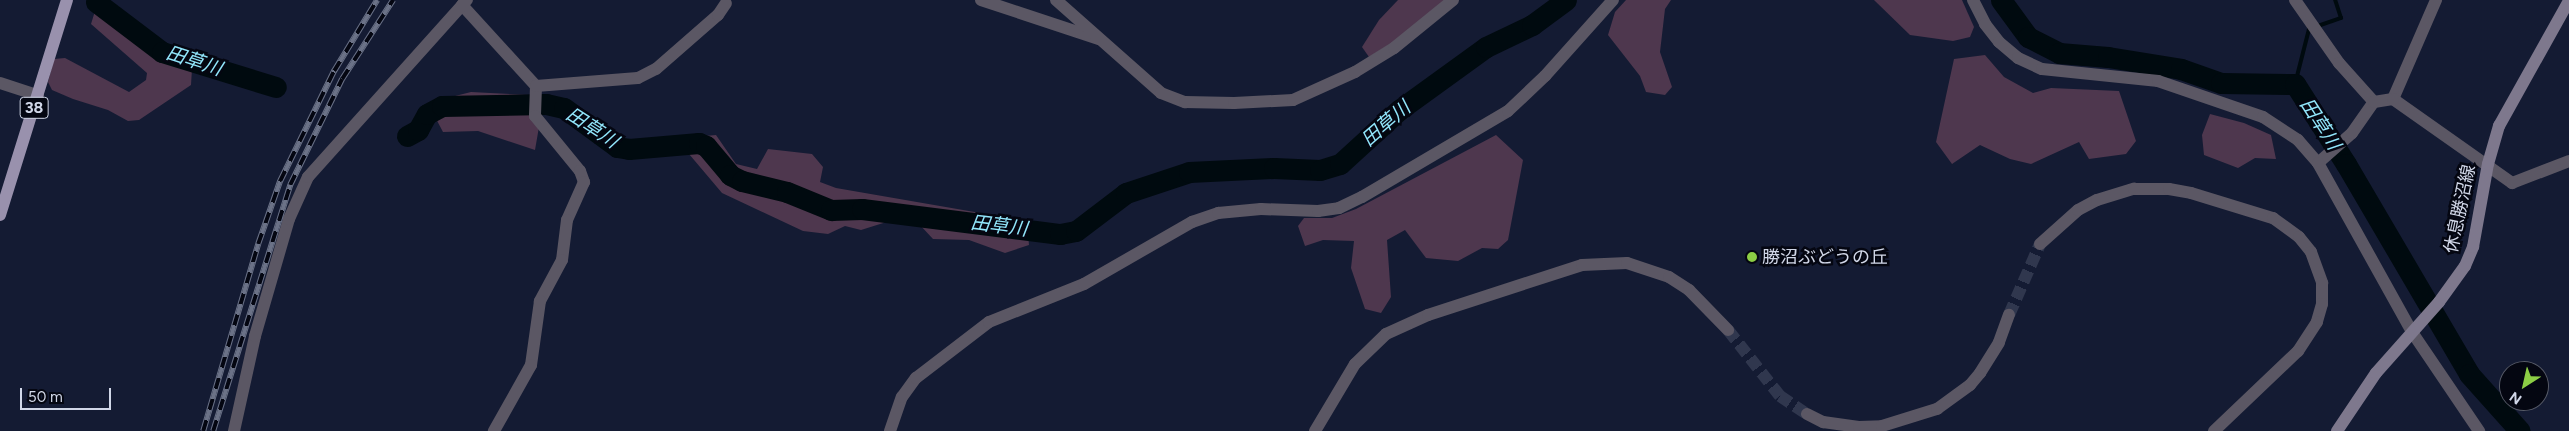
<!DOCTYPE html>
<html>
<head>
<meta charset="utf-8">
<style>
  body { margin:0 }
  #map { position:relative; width:2569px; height:431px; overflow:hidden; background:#141b33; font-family:Figtree,"Noto Sans JP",sans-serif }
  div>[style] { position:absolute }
  .green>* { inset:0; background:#4e374e }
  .stream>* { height:4px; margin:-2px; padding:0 2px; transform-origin:2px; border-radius:2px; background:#000a0f }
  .river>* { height:21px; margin:-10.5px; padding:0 10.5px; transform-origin:10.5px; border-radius:10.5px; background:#000a0f }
  .tertiary-tunnel>* { height:12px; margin-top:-6px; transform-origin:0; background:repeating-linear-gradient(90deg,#30374e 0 12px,transparent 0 18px) }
  .minor>* { height:12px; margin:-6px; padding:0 6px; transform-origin:6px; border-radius:6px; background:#5b5764 }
  .tertiary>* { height:12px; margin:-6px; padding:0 6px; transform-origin:6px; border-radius:6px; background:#5b5764 }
  .secondary>* { height:12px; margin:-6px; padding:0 6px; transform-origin:6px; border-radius:6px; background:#7e788d }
  .primary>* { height:12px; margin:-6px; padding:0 6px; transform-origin:6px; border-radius:6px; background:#9991ad }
  .rail>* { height:5.5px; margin-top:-2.75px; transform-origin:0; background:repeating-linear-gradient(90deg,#040611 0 11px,#6b7287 0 22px); box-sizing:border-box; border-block:1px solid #6b7287 }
  .dots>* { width:14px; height:14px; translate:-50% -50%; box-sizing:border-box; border:2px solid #040611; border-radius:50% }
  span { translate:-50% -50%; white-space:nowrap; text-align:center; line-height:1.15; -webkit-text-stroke:5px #040611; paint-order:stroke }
  .shield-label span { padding:1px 4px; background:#040611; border:1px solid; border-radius:4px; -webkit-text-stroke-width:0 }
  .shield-label { font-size:16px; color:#d1d7e8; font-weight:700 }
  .street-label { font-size:18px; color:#d1d7e8 }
  .poi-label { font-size:18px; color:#d1d7e8 }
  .left { translate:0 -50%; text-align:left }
  .water-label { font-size:19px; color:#92e7fc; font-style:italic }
  .north { position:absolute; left:2499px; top:361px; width:50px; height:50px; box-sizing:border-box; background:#040611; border:1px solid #565a67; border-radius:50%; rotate:215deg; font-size:14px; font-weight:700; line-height:20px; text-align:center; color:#d1d7e8 }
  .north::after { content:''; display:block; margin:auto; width:18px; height:22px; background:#8cce45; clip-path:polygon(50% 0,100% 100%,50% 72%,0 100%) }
  .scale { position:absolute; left:20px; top:388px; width:91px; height:22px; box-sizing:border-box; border:2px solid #d1d7e8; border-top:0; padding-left:6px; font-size:15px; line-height:18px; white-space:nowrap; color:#d1d7e8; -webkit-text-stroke:4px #040611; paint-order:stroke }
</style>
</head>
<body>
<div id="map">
  <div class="green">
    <div style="clip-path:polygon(1398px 0,1445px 0,1392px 43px,1369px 57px,1362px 47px,1379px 20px)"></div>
    <div style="clip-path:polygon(1626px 0,1671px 0,1665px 9px,1660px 52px,1672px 87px,1665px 95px,1646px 92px,1640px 76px,1608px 35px,1615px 12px)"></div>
    <div style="clip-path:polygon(1874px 0,1962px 0,1974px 27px,1970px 37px,1953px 41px,1910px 35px)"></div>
    <div style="clip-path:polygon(118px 6px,176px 61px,192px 69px,191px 85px,139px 120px,128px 121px,108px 110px,73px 99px,52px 90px,48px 82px,54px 59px,65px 58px,129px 92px,146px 80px,147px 73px,91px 24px,95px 11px)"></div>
    <div style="clip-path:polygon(1985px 55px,2004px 77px,2033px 93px,2051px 88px,2119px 91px,2136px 141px,2126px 154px,2089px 159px,2079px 142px,2031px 164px,2010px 159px,1980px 145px,1952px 164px,1936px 142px,1954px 59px)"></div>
    <div style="clip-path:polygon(471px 92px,529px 95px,539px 127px,535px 150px,478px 131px,443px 132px,434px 115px,447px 98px)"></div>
    <div style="clip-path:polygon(2210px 114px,2244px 123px,2271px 135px,2276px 159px,2255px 158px,2238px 168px,2204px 155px,2202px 135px)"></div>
    <div style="clip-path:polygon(716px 135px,736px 164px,757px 169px,768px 149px,812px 154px,823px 167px,820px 182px,836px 188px,1027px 221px,1029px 245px,1005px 253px,969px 240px,933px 239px,919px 224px,896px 219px,861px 230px,845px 226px,828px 234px,803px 231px,722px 193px,689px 154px,694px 137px)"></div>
    <div style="clip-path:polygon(1496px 135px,1523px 160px,1508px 240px,1498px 249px,1482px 248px,1458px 261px,1426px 258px,1405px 230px,1387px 240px,1391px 297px,1381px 313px,1365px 309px,1351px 268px,1354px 241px,1323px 240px,1305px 246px,1298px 226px,1304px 218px,1332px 218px,1356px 209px)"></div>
  </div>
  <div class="stream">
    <div style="left:2295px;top:84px;width:57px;rotate:-75.7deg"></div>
    <div style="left:2309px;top:29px;width:34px;rotate:-19deg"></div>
    <div style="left:2341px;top:18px;width:19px;rotate:-108deg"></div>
  </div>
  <div class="river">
    <div style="left:2001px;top:0;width:46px;rotate:53.9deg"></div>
    <div style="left:2028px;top:37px;width:35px;rotate:27deg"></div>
    <div style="left:2059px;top:53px;width:49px;rotate:4.7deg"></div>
    <div style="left:2108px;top:57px;width:74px;rotate:9.3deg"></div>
    <div style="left:2181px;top:69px;width:42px;rotate:19.3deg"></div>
    <div style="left:2221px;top:83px;width:74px;rotate:0.8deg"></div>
    <div style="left:2295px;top:84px;width:95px;rotate:57.5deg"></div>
    <div style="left:2346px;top:164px;width:243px;rotate:59.6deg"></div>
    <div style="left:2469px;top:374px;width:76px;rotate:48.2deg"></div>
    <div style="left:96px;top:2px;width:83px;rotate:37.1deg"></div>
    <div style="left:162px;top:52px;width:119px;rotate:17.1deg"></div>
    <div style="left:407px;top:136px;width:13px;rotate:-29deg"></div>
    <div style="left:418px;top:130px;width:18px;rotate:-61deg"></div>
    <div style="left:427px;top:114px;width:17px;rotate:-28deg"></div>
    <div style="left:442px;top:106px;width:104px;rotate:-1.1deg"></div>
    <div style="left:546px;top:104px;width:18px;rotate:13deg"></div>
    <div style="left:564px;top:108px;width:66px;rotate:36.3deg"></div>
    <div style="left:617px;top:147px;width:12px;rotate:9deg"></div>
    <div style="left:629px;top:149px;width:70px;rotate:-4.9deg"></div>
    <div style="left:699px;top:143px;width:8px;rotate:23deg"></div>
    <div style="left:706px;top:146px;width:38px;rotate:50deg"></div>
    <div style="left:730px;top:175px;width:13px;rotate:27deg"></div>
    <div style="left:742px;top:181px;width:46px;rotate:13.7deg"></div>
    <div style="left:787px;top:192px;width:48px;rotate:22.2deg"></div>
    <div style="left:831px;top:210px;width:31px;rotate:-2deg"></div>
    <div style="left:862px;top:209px;width:200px;rotate:7.2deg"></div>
    <div style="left:1060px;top:234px;width:16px;rotate:-11deg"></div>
    <div style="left:1076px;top:231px;width:63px;rotate:-37.2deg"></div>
    <div style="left:1126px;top:193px;width:66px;rotate:-18.4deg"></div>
    <div style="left:1189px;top:172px;width:85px;rotate:-2.7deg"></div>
    <div style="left:1274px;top:168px;width:46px;rotate:2.5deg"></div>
    <div style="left:1320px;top:170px;width:21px;rotate:-17deg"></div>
    <div style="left:1340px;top:164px;width:80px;rotate:-42.5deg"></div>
    <div style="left:1399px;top:110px;width:107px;rotate:-35.9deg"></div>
    <div style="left:1486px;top:47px;width:51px;rotate:-25.6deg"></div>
    <div style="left:1532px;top:25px;width:42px;rotate:-36.3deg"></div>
  </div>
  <div class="tertiary-tunnel">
    <div style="left:2009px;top:315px;width:77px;rotate:-66.4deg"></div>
    <div style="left:1728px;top:330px;width:84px;rotate:51.8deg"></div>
    <div style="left:1780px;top:396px;width:32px;rotate:34deg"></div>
  </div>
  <div class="minor">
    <div style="left:981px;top:0;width:124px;rotate:18.3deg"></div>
    <div style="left:1056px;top:0;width:140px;rotate:41.5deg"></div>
    <div style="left:1161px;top:93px;width:26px;rotate:21deg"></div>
    <div style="left:1185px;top:102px;width:49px;rotate:1.2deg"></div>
    <div style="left:1234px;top:103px;width:59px;rotate:-2.9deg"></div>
    <div style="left:1293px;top:100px;width:68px;rotate:-24.3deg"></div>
    <div style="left:1355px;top:72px;width:46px;rotate:-31.6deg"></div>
    <div style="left:1394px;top:48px;width:76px;rotate:-39.1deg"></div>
    <div style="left:2295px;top:0;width:77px;rotate:55.1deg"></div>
    <div style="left:2339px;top:63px;width:52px;rotate:48.1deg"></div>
    <div style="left:462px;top:5px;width:110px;rotate:47.6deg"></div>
    <div style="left:536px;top:86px;width:30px;rotate:92deg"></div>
    <div style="left:535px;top:116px;width:71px;rotate:50.7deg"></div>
    <div style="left:580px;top:171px;width:12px;rotate:70deg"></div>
    <div style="left:584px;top:182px;width:42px;rotate:114.1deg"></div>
    <div style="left:567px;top:220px;width:40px;rotate:97.1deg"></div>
    <div style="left:562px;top:260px;width:47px;rotate:118.2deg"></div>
    <div style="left:540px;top:301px;width:65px;rotate:98deg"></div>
    <div style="left:531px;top:365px;width:76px;rotate:119.3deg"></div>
    <div style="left:0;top:83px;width:40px;rotate:18deg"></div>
    <div style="left:536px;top:86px;width:102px;rotate:-4.5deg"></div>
    <div style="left:638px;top:78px;width:20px;rotate:-27deg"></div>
    <div style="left:656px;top:69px;width:82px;rotate:-41.1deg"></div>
    <div style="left:718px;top:15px;width:14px;rotate:-56deg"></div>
    <div style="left:2393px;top:99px;width:108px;rotate:-66.5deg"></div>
    <div style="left:2318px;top:163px;width:45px;rotate:-41.4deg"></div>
    <div style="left:2352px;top:133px;width:38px;rotate:-55deg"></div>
    <div style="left:2374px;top:102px;width:19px;rotate:-9deg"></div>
    <div style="left:2393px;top:99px;width:146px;rotate:35.2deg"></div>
    <div style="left:2512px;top:183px;width:61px;rotate:-21.1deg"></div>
    <div style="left:234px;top:431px;width:97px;rotate:-77.5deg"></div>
    <div style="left:255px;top:336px;width:122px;rotate:-73.8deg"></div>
    <div style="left:289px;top:219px;width:46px;rotate:-65.7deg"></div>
    <div style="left:308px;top:177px;width:238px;rotate:-48.1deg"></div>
  </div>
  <div class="tertiary">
    <div style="left:1973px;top:0;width:27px;rotate:63deg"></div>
    <div style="left:1985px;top:24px;width:23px;rotate:52deg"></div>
    <div style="left:1999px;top:42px;width:25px;rotate:40deg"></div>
    <div style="left:2018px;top:58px;width:26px;rotate:25deg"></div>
    <div style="left:2042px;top:69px;width:117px;rotate:5.9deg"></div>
    <div style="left:2158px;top:81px;width:111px;rotate:18.9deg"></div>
    <div style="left:2263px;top:117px;width:42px;rotate:33.3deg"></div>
    <div style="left:2298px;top:140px;width:30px;rotate:49deg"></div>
    <div style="left:2318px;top:163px;width:193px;rotate:60.9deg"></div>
    <div style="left:2412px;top:332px;width:120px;rotate:55.9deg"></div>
    <div style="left:2040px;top:244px;width:51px;rotate:-41.8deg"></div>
    <div style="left:2078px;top:210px;width:21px;rotate:-28deg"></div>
    <div style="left:2097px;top:200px;width:39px;rotate:-17deg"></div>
    <div style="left:2134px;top:189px;width:35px"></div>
    <div style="left:2169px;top:189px;width:22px;rotate:10deg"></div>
    <div style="left:2191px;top:193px;width:86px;rotate:17deg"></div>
    <div style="left:2273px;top:218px;width:32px;rotate:36deg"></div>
    <div style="left:2299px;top:237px;width:19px;rotate:51deg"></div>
    <div style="left:2311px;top:252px;width:33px;rotate:70deg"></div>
    <div style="left:2322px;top:283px;width:21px;rotate:90deg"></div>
    <div style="left:2322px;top:304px;width:19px;rotate:106deg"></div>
    <div style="left:2317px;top:322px;width:35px;rotate:123deg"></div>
    <div style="left:2298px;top:351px;width:116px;rotate:136.4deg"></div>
    <div style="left:1807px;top:414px;width:18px;rotate:27deg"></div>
    <div style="left:1823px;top:422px;width:36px;rotate:8deg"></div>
    <div style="left:1859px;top:427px;width:23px;rotate:-2deg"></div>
    <div style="left:1882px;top:426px;width:58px;rotate:-17.2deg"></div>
    <div style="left:1937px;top:409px;width:41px;rotate:-36deg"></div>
    <div style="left:1970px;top:385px;width:16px;rotate:-50deg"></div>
    <div style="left:1980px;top:373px;width:36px;rotate:-58deg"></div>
    <div style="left:1999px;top:342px;width:29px;rotate:-70deg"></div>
    <div style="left:890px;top:431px;width:36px;rotate:-71deg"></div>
    <div style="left:902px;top:397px;width:24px;rotate:-54deg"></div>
    <div style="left:916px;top:378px;width:92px;rotate:-37.5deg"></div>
    <div style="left:989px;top:322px;width:102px;rotate:-21.8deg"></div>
    <div style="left:1084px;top:284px;width:125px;rotate:-29.9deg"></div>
    <div style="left:1192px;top:222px;width:28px;rotate:-19deg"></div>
    <div style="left:1218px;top:213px;width:43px;rotate:-5.3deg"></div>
    <div style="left:1261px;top:209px;width:57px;rotate:2deg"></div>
    <div style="left:1318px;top:211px;width:21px;rotate:-8deg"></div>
    <div style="left:1339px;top:208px;width:25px;rotate:-26deg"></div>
    <div style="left:1362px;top:197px;width:169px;rotate:-30.5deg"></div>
    <div style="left:1508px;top:111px;width:51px;rotate:-43.4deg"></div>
    <div style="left:1545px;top:76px;width:102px;rotate:-48.2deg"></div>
    <div style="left:1315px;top:431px;width:78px;rotate:-59.2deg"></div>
    <div style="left:1355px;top:364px;width:43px;rotate:-44.1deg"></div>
    <div style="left:1386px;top:334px;width:46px;rotate:-24.3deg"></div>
    <div style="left:1428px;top:315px;width:162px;rotate:-18deg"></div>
    <div style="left:1582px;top:265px;width:45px;rotate:-2.5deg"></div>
    <div style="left:1627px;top:263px;width:44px;rotate:18.4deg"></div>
    <div style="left:1669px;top:277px;width:24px;rotate:33deg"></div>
    <div style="left:1689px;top:290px;width:56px;rotate:45.7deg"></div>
  </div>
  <div class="secondary">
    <div style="left:2337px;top:431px;width:70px;rotate:-56.1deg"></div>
    <div style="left:2376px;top:373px;width:95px;rotate:-48.4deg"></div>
    <div style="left:2439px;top:302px;width:44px;rotate:-54.2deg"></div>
    <div style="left:2465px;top:266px;width:21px;rotate:-67deg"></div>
    <div style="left:2473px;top:247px;width:84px;rotate:-79.8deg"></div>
    <div style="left:2488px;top:164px;width:40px;rotate:-74deg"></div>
    <div style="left:2499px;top:126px;width:143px;rotate:-60.8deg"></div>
  </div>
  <div class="primary">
    <div style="left:0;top:215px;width:225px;rotate:-72.7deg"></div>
  </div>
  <div class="rail">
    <div style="left:203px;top:431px;width:195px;rotate:-73.6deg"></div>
    <div style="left:258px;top:244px;width:67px;rotate:-70.8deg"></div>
    <div style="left:280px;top:181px;width:123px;rotate:-63.9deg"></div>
    <div style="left:334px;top:71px;width:83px;rotate:-58.8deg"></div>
    <div style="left:213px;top:431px;width:258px;rotate:-72.6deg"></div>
    <div style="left:290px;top:185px;width:118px;rotate:-63.9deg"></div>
    <div style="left:342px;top:79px;width:94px;rotate:-57.2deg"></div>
  </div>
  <div class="dots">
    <div style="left:1752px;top:257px;background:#8cce45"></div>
  </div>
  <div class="shield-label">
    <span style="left:34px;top:108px">38</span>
  </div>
  <div class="street-label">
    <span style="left:2460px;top:209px;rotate:-78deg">休息勝沼線</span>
  </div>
  <div class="poi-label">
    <span class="left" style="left:1762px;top:257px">勝沼ぶどうの丘</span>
  </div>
  <div class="water-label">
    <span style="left:194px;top:61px;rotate:18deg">田草川</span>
    <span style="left:1386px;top:124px;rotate:-41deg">田草川</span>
    <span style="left:2320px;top:124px;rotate:57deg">田草川</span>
    <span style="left:592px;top:128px;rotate:33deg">田草川</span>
    <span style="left:999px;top:226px;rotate:7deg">田草川</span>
  </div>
  <div class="north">N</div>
  <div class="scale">50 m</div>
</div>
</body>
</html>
